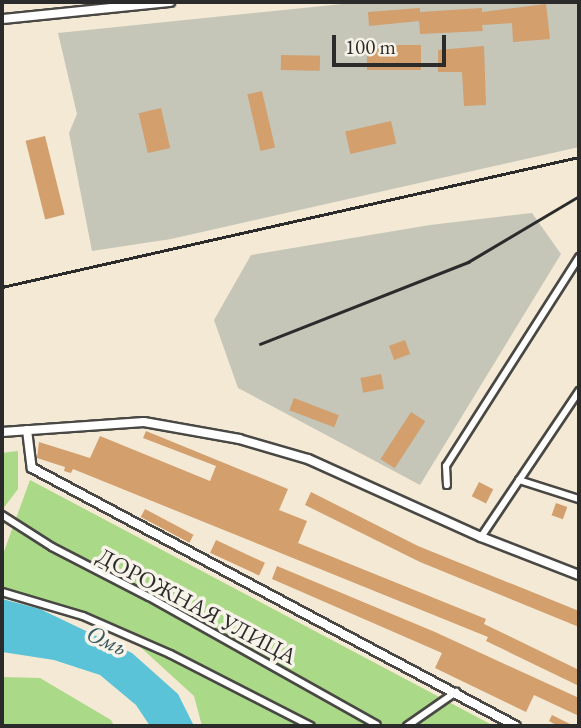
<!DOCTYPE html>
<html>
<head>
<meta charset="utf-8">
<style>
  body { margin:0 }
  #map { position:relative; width:581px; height:728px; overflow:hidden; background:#f4e9d4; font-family:"EB Garamond",serif }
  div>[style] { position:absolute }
  .industrial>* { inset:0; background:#c5c5b8 }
  .green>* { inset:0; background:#aad987 }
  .water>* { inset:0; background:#5bc3d8 }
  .building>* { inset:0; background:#d29f6d; transform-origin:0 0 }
  .roads { filter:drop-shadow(2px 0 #494844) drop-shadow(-2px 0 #494844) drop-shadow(0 2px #494844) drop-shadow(0 -2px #494844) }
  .minor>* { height:6px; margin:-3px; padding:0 3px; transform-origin:3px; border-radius:3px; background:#fff }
  .tertiary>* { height:8px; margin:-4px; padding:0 4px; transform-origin:4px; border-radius:4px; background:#fff }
  .rail>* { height:2.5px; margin:-1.25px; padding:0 1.25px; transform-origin:1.25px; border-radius:1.25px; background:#2b2b2b }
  span { translate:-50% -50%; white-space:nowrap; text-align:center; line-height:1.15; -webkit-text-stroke:7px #f7f3e8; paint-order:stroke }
  .street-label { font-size:23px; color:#2b2b2b }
  .water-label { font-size:24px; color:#39595f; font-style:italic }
  .frame { position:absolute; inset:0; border:4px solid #2b2b2b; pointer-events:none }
  .scale { position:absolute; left:332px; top:35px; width:114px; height:32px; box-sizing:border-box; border:4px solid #2b2b2b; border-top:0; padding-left:9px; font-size:21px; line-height:24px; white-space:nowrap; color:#2b2b2b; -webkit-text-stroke:5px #f7f3e8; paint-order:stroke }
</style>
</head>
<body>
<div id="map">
  <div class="industrial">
    <div style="clip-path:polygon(362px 2px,579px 2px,579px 147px,171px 239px,92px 251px,69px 133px,77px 114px,58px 33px)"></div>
    <div style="clip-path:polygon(532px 213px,561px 254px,420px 485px,238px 388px,214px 320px,251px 255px,430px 225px)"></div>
  </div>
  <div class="green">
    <div style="clip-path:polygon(18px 451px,18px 489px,2px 510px,2px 453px)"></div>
    <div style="clip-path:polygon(30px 480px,494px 726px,202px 726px,194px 696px,137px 644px,2px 588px,2px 557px)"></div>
    <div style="clip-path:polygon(2px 677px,40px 678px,111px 720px,114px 726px,2px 726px)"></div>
  </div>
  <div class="water">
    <div style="clip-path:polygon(2px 599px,40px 609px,132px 653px,178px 694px,194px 726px,150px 726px,136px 705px,100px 675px,54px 660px,2px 652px)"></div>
  </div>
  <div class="building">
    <div style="clip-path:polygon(546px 4px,550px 39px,513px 42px,512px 23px,482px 25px,483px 31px,420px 34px,419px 21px,369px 26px,368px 12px,420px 8px,420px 12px,482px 8px,482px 12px)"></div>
    <div style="left:421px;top:45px;width:25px;height:54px;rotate:90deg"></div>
    <div style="clip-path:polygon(484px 46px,486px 105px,464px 106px,462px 72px,438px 72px,438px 50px)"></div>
    <div style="left:281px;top:55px;width:39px;height:15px;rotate:1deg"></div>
    <div style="left:262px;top:91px;width:58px;height:15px;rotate:77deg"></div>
    <div style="left:161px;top:108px;width:41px;height:23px;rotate:77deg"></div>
    <div style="left:391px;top:121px;width:23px;height:47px;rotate:77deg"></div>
    <div style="left:45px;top:136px;width:81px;height:20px;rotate:76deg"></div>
    <div style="left:405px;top:340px;width:15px;height:17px;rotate:70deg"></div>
    <div style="left:381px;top:374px;width:15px;height:21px;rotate:79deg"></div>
    <div style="left:294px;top:398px;width:48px;height:13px;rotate:21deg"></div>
    <div style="left:411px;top:412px;width:17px;height:56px;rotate:33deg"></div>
    <div style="clip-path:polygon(146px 431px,288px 489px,279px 510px,307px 521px,298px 543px,486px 619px,484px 624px,579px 670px,579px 686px,486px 641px,488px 637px,73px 469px,71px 473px,64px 471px,65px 467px,37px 458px,39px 442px,90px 458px,100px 436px,210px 481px,216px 466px,143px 438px)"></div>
    <div style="left:479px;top:482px;width:16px;height:16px;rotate:27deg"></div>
    <div style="clip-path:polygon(311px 492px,418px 546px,579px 611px,579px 627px,420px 562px,305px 505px)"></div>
    <div style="left:556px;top:503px;width:12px;height:13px;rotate:20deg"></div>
    <div style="left:145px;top:509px;width:55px;height:9px;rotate:28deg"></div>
    <div style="left:216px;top:540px;width:54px;height:14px;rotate:25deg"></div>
    <div style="clip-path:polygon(277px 566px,435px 632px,579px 698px,579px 716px,534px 695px,526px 712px,435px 668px,442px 653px,272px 579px)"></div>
    <div style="clip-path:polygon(552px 715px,574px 726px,558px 726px,549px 721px)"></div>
  </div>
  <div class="roads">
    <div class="minor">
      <div style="left:519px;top:480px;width:63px;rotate:17.6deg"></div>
      <div style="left:447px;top:485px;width:19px;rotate:-93deg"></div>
      <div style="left:446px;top:466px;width:248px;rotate:-57.5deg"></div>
      <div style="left:2px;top:515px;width:59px;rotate:32.6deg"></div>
      <div style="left:52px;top:547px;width:109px;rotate:27.3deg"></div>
      <div style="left:149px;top:597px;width:261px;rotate:29.3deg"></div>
      <div style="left:481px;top:537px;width:176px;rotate:-56.1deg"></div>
      <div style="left:2px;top:592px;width:84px;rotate:16.5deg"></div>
      <div style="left:83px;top:616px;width:95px;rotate:23.6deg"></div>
      <div style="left:170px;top:654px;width:158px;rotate:27.1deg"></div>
      <div style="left:407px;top:726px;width:60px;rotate:-34.8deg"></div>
    </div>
    <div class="tertiary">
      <div style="left:2px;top:19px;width:169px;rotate:-5.8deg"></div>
      <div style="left:27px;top:430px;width:38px;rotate:83deg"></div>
      <div style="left:32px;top:468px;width:548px;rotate:28.06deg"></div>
      <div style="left:2px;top:432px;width:142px;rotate:-4deg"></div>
      <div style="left:144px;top:422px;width:97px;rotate:10.1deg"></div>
      <div style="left:239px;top:439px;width:72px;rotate:16.2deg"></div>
      <div style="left:308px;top:459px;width:190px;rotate:24.3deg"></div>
      <div style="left:481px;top:537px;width:105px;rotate:21.2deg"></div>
    </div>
  </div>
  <div class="rail">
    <div style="left:2px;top:287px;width:591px;rotate:-12.7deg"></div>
    <div style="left:260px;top:344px;width:224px;rotate:-21.5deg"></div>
    <div style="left:468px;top:262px;width:129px;rotate:-30.7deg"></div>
  </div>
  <div class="street-label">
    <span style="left:197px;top:606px;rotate:28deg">ДОРОЖНАЯ УЛИЦА</span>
  </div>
  <div class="water-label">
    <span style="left:107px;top:640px;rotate:25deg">Омь</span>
  </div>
  <div class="frame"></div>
  <div class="scale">100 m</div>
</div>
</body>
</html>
